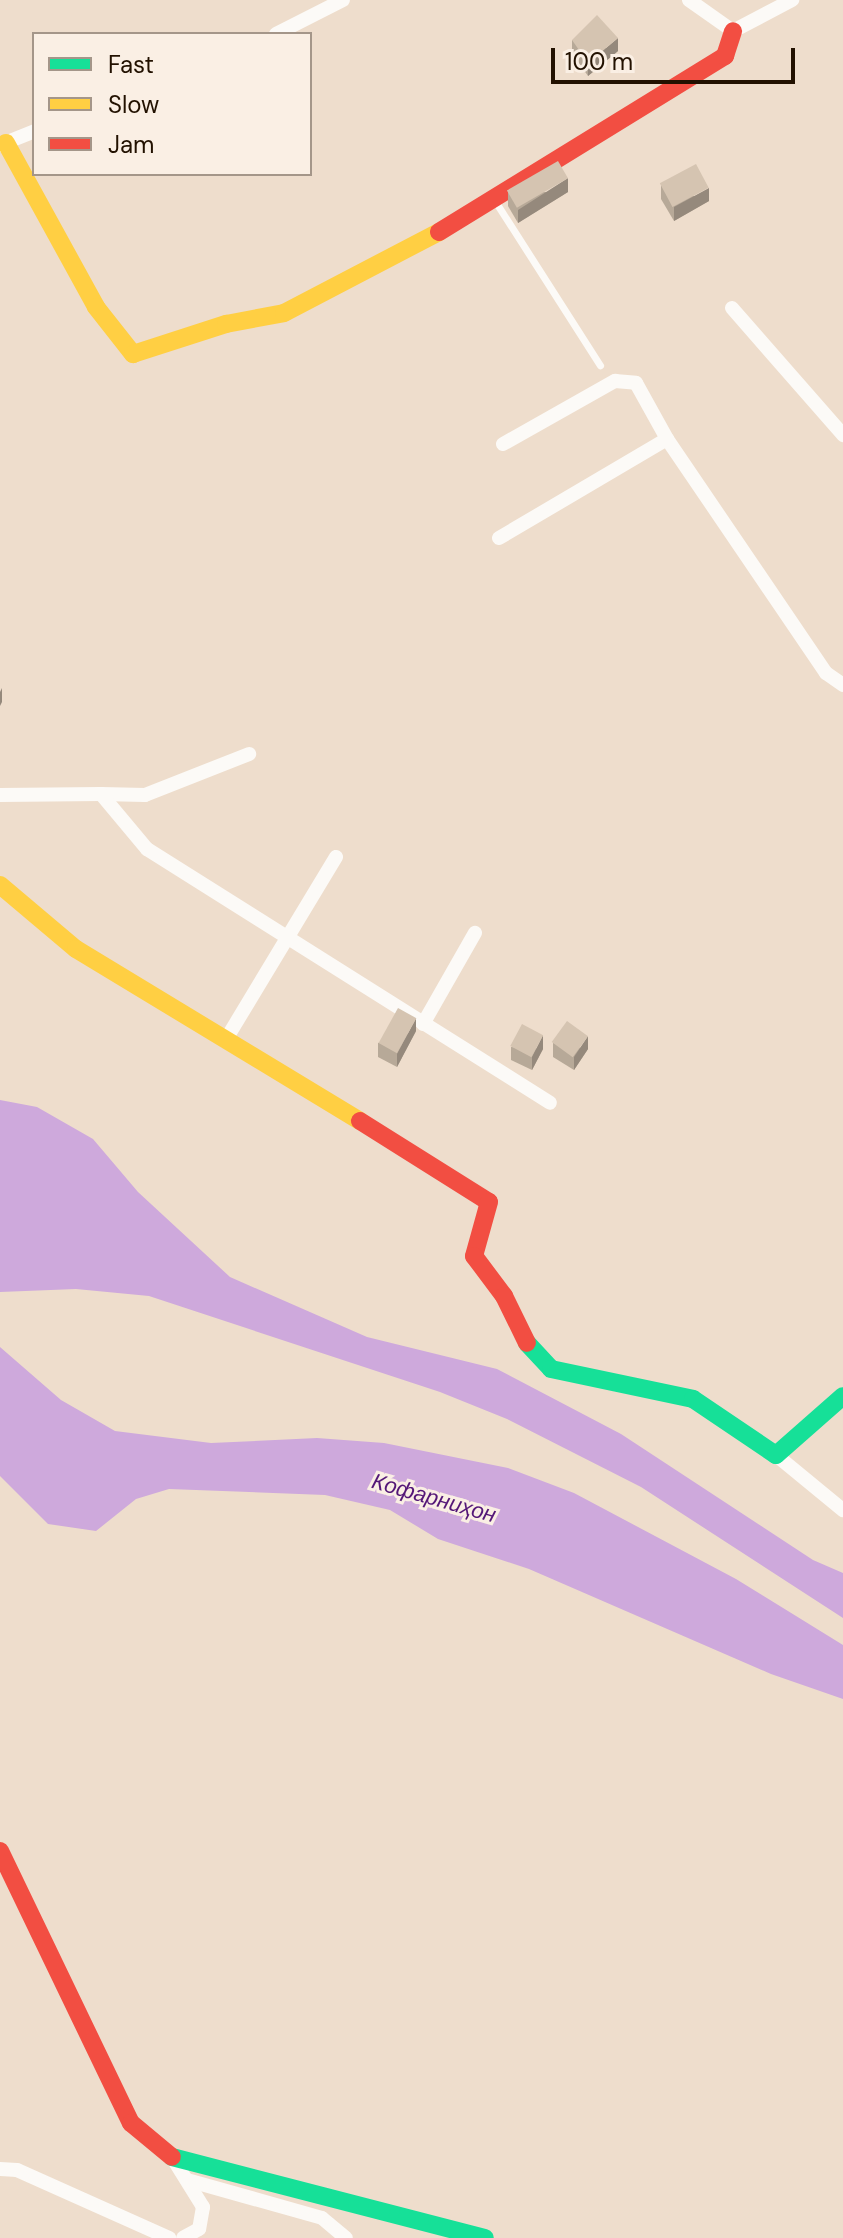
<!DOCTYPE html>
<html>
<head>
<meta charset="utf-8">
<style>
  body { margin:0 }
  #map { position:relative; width:843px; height:2238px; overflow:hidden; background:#edc; font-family:"DM Sans",sans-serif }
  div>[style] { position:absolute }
  .water>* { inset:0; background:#cea9dc }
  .lane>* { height:7px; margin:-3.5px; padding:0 3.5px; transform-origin:3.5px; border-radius:3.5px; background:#fcfaf7 }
  .street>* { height:14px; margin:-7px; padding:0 7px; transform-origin:7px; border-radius:7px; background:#fcfaf7 }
  .fast>* { height:18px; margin:-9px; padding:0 9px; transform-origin:9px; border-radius:9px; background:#16e098 }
  .slow>* { height:18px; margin:-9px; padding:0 9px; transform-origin:9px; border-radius:9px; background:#ffcf43 }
  .jam>* { height:18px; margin:-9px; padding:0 9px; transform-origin:9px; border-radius:9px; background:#f24e42 }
  .wall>* { inset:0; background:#b7a998 }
  .shaded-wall>* { inset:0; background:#95897c }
  .building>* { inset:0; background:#d5c4b1; transform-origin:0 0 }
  span { translate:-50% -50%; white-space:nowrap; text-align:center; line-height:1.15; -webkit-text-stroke:6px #faefe4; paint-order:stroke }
  .water-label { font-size:22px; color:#541777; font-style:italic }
  .legend { position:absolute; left:32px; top:32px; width:280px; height:144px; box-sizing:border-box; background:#faefe4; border:2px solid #a49689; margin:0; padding:10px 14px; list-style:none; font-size:24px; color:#210 }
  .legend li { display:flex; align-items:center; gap:16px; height:40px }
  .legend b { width:40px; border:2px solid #a49689 }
  .scale { position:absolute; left:551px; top:48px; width:244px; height:36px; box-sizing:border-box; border:4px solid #210; border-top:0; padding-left:10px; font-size:24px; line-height:28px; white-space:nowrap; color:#210; -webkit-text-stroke:6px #faefe4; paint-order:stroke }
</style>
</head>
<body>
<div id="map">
  <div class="water">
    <div style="clip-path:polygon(0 1100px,37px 1107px,93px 1139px,138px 1192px,230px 1277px,367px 1337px,497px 1369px,621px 1434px,813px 1560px,843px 1573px,843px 1618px,641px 1487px,507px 1419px,440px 1392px,149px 1296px,76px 1289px,0 1292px)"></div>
    <div style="clip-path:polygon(0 1347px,61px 1400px,115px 1431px,211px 1443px,317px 1438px,384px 1443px,508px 1468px,574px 1493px,736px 1579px,843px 1645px,843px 1699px,771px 1674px,529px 1569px,438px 1539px,390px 1510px,325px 1495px,169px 1489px,136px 1499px,96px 1531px,48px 1524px,0 1476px)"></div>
  </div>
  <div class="lane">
    <div style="left:495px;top:201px;width:195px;rotate:57.4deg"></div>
  </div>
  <div class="street">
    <div style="left:689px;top:0;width:54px;rotate:35.2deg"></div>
    <div style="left:733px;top:31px;width:67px;rotate:-27.7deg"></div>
    <div style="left:276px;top:34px;width:75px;rotate:-26.9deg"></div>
    <div style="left:0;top:145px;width:37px;rotate:-22deg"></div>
    <div style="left:732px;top:308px;width:169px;rotate:48.8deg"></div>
    <div style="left:503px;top:444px;width:129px;rotate:-29.4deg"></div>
    <div style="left:615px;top:381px;width:21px;rotate:5deg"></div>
    <div style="left:636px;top:383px;width:64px;rotate:61deg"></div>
    <div style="left:667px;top:439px;width:283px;rotate:55.8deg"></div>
    <div style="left:826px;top:673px;width:21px;rotate:35deg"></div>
    <div style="left:499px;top:538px;width:195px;rotate:-30.5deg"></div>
    <div style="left:101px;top:794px;width:44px;rotate:1.3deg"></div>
    <div style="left:145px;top:795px;width:112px;rotate:-21.5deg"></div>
    <div style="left:0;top:795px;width:101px;rotate:-0.6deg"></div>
    <div style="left:101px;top:794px;width:72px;rotate:50.1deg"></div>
    <div style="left:147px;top:849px;width:476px;rotate:32.2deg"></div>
    <div style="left:423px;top:1024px;width:105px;rotate:-60.3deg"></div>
    <div style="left:225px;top:1041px;width:215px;rotate:-58.9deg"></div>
    <div style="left:776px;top:1455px;width:87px;rotate:39.4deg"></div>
    <div style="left:172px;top:2157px;width:59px;rotate:58.2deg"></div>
    <div style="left:203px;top:2207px;width:22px;rotate:100deg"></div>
    <div style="left:199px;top:2229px;width:18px;rotate:151deg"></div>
    <div style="left:0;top:2169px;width:17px;rotate:3deg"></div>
    <div style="left:17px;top:2170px;width:167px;rotate:24.1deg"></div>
    <div style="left:187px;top:2180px;width:140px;rotate:15.7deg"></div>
    <div style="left:322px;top:2218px;width:31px;rotate:40deg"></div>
  </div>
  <div class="fast">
    <div style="left:527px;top:1343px;width:35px;rotate:47deg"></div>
    <div style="left:551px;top:1369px;width:145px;rotate:11.9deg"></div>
    <div style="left:693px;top:1399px;width:100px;rotate:34deg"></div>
    <div style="left:776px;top:1455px;width:89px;rotate:-41.4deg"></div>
    <div style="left:172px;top:2157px;width:323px;rotate:14.5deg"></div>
  </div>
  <div class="slow">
    <div style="left:6px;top:143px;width:187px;rotate:61.2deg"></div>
    <div style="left:96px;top:307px;width:60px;rotate:51.8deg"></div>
    <div style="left:133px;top:354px;width:98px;rotate:-17.9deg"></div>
    <div style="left:226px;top:324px;width:59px;rotate:-10.7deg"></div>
    <div style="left:284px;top:313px;width:175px;rotate:-27.6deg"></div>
    <div style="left:0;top:885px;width:99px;rotate:40.1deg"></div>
    <div style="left:76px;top:949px;width:332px;rotate:31.2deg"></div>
  </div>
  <div class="jam">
    <div style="left:439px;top:232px;width:336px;rotate:-31.6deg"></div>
    <div style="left:725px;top:56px;width:26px;rotate:-72deg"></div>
    <div style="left:360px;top:1121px;width:152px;rotate:32.1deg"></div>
    <div style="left:489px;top:1202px;width:56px;rotate:105.5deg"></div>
    <div style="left:474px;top:1256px;width:50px;rotate:53.1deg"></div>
    <div style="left:504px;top:1296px;width:52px;rotate:63.9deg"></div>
    <div style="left:0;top:1851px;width:302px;rotate:64.3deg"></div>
    <div style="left:131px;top:2123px;width:53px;rotate:39.7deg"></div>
  </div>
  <div class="wall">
    <div style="clip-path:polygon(572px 40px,618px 51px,588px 76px,572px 53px)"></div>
    <div style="clip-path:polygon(661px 185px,709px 201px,674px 221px,661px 199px)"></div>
    <div style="clip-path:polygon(508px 192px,568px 192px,518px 223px,508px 206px)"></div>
    <div style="clip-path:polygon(416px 1031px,397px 1067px,378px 1057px,378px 1043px)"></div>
    <div style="clip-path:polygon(553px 1043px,588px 1049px,574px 1070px,553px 1057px)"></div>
    <div style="clip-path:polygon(511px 1047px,543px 1049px,532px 1070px,511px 1060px)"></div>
  </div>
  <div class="shaded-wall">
    <div style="clip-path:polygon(618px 38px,618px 51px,588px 76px,588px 63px)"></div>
    <div style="clip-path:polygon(568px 178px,568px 192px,518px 223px,518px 210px)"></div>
    <div style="clip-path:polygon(709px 188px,709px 201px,674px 221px,674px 207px)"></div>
    <div style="clip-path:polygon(2px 688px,2px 702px,0 706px,0 692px)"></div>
    <div style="clip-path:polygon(416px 1018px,416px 1031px,397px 1067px,397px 1054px)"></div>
    <div style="clip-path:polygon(543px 1035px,543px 1049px,532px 1070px,532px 1057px)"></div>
    <div style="clip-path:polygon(588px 1036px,588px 1049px,574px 1070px,574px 1057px)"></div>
  </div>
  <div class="building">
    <div style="clip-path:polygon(597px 15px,618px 38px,588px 63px,572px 40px)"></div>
    <div style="left:558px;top:161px;width:20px;height:59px;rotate:60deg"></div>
    <div style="left:696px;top:164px;width:27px;height:41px;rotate:62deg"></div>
    <div style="left:398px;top:1008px;width:21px;height:40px;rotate:29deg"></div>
    <div style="left:567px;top:1021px;width:26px;height:26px;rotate:36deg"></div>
    <div style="left:522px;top:1024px;width:24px;height:25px;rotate:28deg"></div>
  </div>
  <div class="water-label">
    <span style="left:434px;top:1498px;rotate:16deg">Кофарниҳон</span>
  </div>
  <ul class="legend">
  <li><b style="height:10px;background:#16e098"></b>Fast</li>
  <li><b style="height:10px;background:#ffcf43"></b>Slow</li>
  <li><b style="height:10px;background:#f24e42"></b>Jam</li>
  </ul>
  <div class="scale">100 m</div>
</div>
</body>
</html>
